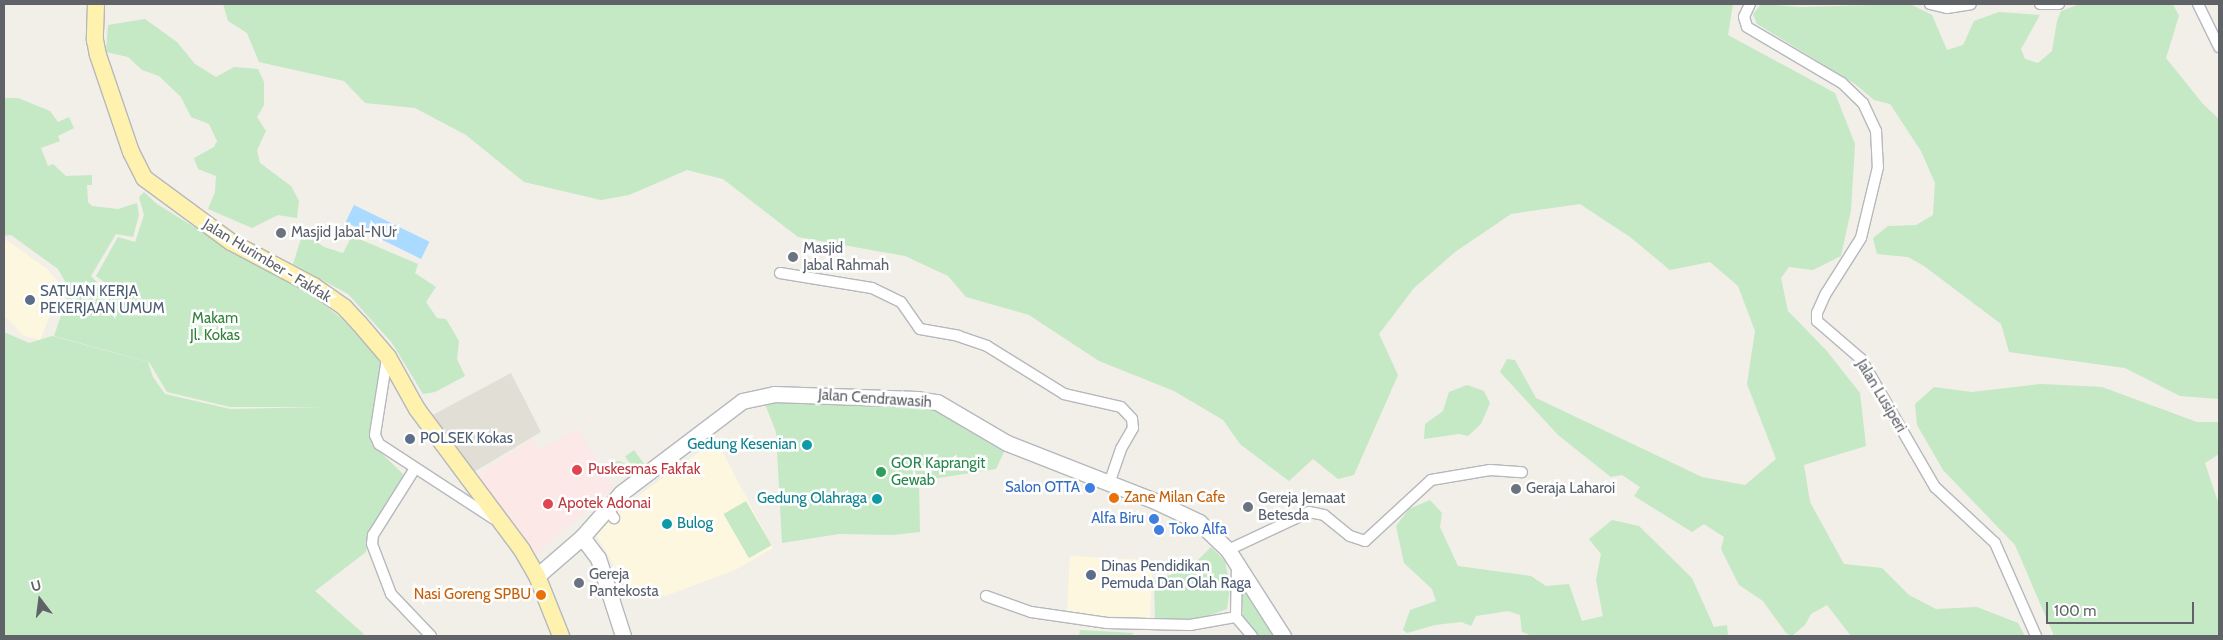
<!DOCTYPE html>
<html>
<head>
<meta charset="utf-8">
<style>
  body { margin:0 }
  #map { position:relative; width:2223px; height:640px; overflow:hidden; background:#f1efe8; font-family:Cabin,sans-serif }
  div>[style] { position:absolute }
  .commercial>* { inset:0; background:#fef7e0; transform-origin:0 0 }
  .education>* { inset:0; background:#e1ded6 }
  .medical>* { inset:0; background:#fce8e6 }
  .green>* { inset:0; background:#c5e8c5; transform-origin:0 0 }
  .round { border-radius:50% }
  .water>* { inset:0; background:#aadaff; transform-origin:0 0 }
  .roads { filter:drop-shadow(1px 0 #b5b8bc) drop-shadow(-1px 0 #b5b8bc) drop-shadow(0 1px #b5b8bc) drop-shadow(0 -1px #b5b8bc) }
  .minor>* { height:10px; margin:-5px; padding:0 5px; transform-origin:5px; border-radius:5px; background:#fff }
  .secondary>* { height:15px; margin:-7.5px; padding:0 7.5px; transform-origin:7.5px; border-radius:7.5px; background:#fff }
  .primary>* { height:16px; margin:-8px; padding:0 8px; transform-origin:8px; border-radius:8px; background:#fff2af }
  .dots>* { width:14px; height:14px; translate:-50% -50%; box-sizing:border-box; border:2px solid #fff; border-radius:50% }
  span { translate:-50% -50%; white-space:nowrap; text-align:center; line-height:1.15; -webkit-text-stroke:5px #fff; paint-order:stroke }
  .worship-label { font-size:15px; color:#5b616d }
  .left { translate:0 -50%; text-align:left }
  .street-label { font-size:15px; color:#5f6368 }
  .service-label { font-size:15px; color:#4e5e75 }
  .park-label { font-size:15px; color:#348238 }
  .culture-label { font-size:15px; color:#0d838f }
  .right { translate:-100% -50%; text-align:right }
  .leisure-label { font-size:15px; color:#27864d }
  .health-label { font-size:15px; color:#be3a42 }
  .shop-label { font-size:15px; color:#366cbe }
  .food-label { font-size:15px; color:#c56008 }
  .frame { position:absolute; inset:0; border:5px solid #5f6368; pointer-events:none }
  .north { position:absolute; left:15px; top:575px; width:50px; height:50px; -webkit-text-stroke:4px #fff; paint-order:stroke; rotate:345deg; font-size:14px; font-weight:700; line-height:20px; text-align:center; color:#5f6368 }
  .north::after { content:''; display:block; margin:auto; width:18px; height:22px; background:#5f6368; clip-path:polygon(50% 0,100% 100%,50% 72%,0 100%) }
  .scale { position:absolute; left:2046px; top:602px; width:148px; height:22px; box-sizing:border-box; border:2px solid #5f6368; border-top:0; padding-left:6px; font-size:15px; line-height:18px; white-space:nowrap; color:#5f6368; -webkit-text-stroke:4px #fff; paint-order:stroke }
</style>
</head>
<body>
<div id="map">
  <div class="commercial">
    <div style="clip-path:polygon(7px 240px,47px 269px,62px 286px,40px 340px,24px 336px,4px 315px,4px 244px)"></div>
    <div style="clip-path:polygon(716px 440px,773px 548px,733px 571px,665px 596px,642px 597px,628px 589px,595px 533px,606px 519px)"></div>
    <div style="left:1070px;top:556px;width:83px;height:58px;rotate:3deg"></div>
  </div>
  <div class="education">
    <div style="clip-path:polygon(511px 373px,541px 432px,474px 472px,429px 417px)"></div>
  </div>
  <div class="medical">
    <div style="clip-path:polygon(578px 428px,613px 488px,535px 555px,476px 477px,532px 439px,559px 481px,540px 450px)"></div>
  </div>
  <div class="green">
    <div style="clip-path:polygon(223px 4px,1733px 4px,1728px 35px,1835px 93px,1855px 144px,1851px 210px,1841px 256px,1813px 270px,1789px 267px,1781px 278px,1788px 311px,1826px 350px,1860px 393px,1866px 446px,1804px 465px,1810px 502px,1844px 564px,1882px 568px,1909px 595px,1936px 609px,1977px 607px,2018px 623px,2025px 636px,1851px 636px,1827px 605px,1811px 614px,1805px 625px,1792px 636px,1786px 633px,1763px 601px,1739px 585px,1721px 549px,1724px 537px,1704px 524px,1692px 532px,1634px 496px,1640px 487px,1622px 475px,1611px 477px,1558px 435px,1500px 372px,1507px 359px,1515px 360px,1536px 398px,1702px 477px,1745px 485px,1776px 459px,1747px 384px,1755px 331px,1738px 286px,1710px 262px,1670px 270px,1630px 237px,1580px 204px,1511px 214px,1455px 252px,1414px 288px,1379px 334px,1398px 375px,1354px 475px,1338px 479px,1313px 459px,1289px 481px,1240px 444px,1223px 420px,1174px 391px,1099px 361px,1029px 315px,966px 297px,948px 276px,905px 256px,798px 237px,723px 179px,687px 170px,629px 195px,601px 200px,524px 182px,466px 135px,415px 108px,365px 103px,344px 81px,259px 62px,247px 33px,228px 21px)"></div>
    <div style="clip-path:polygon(1761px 4px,1800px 7px,1910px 4px,1932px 15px,1947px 50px,1963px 45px,1974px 21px,1999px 12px,2040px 15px,2021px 49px,2025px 59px,2038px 63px,2052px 51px,2057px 21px,2061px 11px,2080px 4px,2173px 4px,2179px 16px,2166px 58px,2203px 104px,2219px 119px,2219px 399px,2180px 396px,2125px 368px,2009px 352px,2001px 324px,1924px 266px,1908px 257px,1877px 254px,1873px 238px,1888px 226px,1916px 225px,1933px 215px,1935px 183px,1921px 151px,1890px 104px,1874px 100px,1855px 84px,1757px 24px,1753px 14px)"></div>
    <div style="clip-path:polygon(145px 19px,177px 42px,195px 64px,216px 77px,234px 67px,258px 69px,264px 82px,264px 105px,257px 117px,266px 131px,257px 150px,260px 163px,291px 186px,299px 201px,297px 218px,278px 215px,252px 228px,208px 209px,215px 192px,216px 176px,198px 169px,194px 158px,214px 147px,217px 141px,209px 124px,191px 117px,181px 97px,159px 76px,142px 70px,128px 57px,106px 52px,108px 25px)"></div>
    <div style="clip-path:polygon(4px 98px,18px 98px,50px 111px,58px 122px,69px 117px,74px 128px,58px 136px,60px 141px,41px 148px,48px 166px,53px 164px,66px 176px,92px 175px,92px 185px,87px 185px,88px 202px,92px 206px,118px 209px,137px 203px,139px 215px,133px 237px,116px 234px,91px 276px,98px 283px,71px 292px,58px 269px,11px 235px,4px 236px)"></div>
    <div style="clip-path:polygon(144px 192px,157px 204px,239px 255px,310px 293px,342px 319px,382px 361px,374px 446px,404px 475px,368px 536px,366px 552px,315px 591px,364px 634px,362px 636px,4px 636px,4px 332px,29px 343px,52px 336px,148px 362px,153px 377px,165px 394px,230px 409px,324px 407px,353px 380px,324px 407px,230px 407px,167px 392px,149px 362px,54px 336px,67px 298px,88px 289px,108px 285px,96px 276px,118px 237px,135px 242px,144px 215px,139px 197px)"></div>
    <div style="clip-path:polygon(303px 232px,324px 247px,343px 253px,352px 236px,418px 264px,415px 273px,436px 287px,426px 302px,437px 318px,446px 319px,459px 341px,457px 359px,465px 376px,435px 392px,423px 394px,392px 343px,348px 294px,293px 264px)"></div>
    <div style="clip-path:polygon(2041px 384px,2102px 387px,2197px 422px,2219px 422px,2219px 454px,2205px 463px,2219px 505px,2219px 636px,2054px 636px,2015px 545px,1943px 470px,1917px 425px,1915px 404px,1934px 387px,1972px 392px)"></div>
    <div style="clip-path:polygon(1467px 385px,1484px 391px,1490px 403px,1481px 424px,1468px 436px,1459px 434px,1424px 439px,1425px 424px,1443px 411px,1449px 392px)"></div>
    <div style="clip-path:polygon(763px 399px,937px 407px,942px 415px,1004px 452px,996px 469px,919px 481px,920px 532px,893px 535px,839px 534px,782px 543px,776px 432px)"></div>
    <div style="left:634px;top:450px;width:17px;height:11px;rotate:54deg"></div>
    <div class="round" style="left:610px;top:461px;width:16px;height:16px"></div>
    <div style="clip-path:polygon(1430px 500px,1442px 513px,1440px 527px,1458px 566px,1531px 576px,1546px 586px,1569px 584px,1582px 621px,1603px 616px,1596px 580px,1601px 554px,1589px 539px,1612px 520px,1639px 526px,1692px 578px,1714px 627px,1727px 625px,1728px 636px,1532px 636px,1522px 632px,1520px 615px,1508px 611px,1476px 616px,1471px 626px,1461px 622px,1435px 625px,1407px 633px,1403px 630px,1410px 610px,1436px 601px,1432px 589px,1404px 563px,1396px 526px,1409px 509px)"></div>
    <div style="left:746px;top:501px;width:51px;height:26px;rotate:60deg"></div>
    <div style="clip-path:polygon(1211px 547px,1225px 561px,1230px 587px,1227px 609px,1202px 618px,1169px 622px,1155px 619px,1154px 580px,1189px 569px)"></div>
    <div style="clip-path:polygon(1242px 588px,1273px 636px,1259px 636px,1243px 622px)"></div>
    <div style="clip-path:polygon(1080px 630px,1134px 633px,1130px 636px,1079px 636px)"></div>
  </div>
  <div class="water">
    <div style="left:354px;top:205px;width:84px;height:19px;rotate:26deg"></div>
  </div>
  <div class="roads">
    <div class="minor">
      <div style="left:1750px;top:4px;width:14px;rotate:115deg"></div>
      <div style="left:1744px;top:17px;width:10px;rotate:73deg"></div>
      <div style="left:1747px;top:27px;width:110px;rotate:30.5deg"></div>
      <div style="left:1842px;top:83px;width:29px;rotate:44deg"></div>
      <div style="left:1863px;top:103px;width:31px;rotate:65deg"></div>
      <div style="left:1876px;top:131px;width:36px;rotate:87deg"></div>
      <div style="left:1878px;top:167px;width:73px;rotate:103.5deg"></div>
      <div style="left:1861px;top:238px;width:67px;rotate:122.3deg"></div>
      <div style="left:1825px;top:295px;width:20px;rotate:114deg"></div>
      <div style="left:1817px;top:313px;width:8px;rotate:90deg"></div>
      <div style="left:1817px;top:321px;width:58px;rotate:40.8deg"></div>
      <div style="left:1861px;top:359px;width:148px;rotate:60deg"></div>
      <div style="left:1935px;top:487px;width:82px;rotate:43deg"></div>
      <div style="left:1995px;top:543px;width:102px;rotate:66.2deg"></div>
      <div style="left:1930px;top:4px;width:17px;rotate:13deg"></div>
      <div style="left:1947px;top:8px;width:24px;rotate:-9deg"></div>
      <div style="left:2040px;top:4px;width:19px"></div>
      <div style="left:2198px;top:4px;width:48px;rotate:64deg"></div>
      <div style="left:780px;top:273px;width:93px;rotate:9.3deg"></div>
      <div style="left:872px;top:288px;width:32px;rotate:26deg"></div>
      <div style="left:901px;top:302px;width:33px;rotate:55deg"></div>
      <div style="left:920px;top:329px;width:39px;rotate:10deg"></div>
      <div style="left:958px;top:336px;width:31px;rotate:19deg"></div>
      <div style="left:987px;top:346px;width:91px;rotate:31.9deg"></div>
      <div style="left:1064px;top:394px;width:58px;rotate:12.8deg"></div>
      <div style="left:1121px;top:407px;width:16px;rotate:47deg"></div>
      <div style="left:1132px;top:419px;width:9px;rotate:84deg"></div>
      <div style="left:1133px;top:428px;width:24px;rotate:120deg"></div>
      <div style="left:1121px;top:449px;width:37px;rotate:109deg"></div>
      <div style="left:387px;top:358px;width:78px;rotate:98.9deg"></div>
      <div style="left:375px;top:435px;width:10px;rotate:66deg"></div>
      <div style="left:379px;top:444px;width:137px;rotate:33.1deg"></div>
      <div style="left:414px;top:470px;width:77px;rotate:122.2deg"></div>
      <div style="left:373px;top:535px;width:9px;rotate:96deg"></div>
      <div style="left:372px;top:544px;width:53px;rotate:69.2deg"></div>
      <div style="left:391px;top:594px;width:58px;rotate:46.4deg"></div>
      <div style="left:606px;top:507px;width:14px;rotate:54deg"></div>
      <div style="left:1228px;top:550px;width:89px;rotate:-25.1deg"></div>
      <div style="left:1309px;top:512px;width:15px;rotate:11deg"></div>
      <div style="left:1324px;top:515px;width:33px;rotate:39deg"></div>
      <div style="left:1350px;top:536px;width:16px;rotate:18deg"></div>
      <div style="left:1365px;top:541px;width:90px;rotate:-42.7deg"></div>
      <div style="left:1431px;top:480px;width:60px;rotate:-9.6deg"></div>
      <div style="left:1490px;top:470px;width:32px;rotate:4deg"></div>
      <div style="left:1237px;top:565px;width:52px;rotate:91.1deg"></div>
      <div style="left:1236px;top:617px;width:25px;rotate:50deg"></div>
      <div style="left:986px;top:596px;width:48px;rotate:19.6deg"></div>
      <div style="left:1031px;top:612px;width:77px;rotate:8.2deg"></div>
      <div style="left:1107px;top:623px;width:83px;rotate:1.4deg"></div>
      <div style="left:1190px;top:625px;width:47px;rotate:-9.9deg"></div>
    </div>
    <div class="secondary">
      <div style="left:582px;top:537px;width:26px;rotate:53deg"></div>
      <div style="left:598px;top:558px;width:82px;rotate:72.2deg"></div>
      <div style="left:537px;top:576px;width:60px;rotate:-40.9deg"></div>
      <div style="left:582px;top:537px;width:59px;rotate:-48.4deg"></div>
      <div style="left:621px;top:493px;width:152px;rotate:-37.2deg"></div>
      <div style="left:742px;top:401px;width:33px;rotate:-12deg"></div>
      <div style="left:774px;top:394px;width:143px;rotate:2deg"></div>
      <div style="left:917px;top:399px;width:20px;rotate:9deg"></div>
      <div style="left:937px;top:402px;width:81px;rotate:30.4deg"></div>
      <div style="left:1007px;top:443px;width:159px;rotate:21.4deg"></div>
      <div style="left:1155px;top:501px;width:49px;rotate:25.5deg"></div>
      <div style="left:1199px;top:522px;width:40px;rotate:44deg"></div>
      <div style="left:1228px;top:550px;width:102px;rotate:57.4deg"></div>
    </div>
    <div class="primary">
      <div style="left:96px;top:4px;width:36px;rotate:92deg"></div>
      <div style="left:95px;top:40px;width:15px;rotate:79deg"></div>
      <div style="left:98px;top:55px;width:102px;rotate:71.2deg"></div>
      <div style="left:131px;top:152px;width:29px;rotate:63deg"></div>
      <div style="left:144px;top:178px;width:108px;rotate:36.3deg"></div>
      <div style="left:231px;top:242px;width:94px;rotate:27.9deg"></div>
      <div style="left:314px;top:286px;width:37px;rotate:35deg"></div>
      <div style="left:344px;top:307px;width:22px;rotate:47deg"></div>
      <div style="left:359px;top:323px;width:45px;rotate:49.5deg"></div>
      <div style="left:388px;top:357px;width:60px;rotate:60.9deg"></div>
      <div style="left:417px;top:409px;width:176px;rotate:53.3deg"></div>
      <div style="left:522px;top:550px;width:30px;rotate:60deg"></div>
      <div style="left:537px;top:576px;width:65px;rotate:68.2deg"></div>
    </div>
  </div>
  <div class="dots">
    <div style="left:281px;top:233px;background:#6b7280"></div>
    <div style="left:793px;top:257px;background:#6b7280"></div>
    <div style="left:30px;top:300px;background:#5c6f8a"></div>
    <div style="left:410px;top:439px;background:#5c6f8a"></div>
    <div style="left:807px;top:445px;background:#0f9aa8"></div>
    <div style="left:577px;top:470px;background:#e0444e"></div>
    <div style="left:881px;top:472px;background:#2e9e5b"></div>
    <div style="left:1090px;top:488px;background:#3f7fe0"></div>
    <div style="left:1516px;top:489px;background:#6b7280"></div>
    <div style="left:1114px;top:498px;background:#e8710a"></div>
    <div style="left:877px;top:499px;background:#0f9aa8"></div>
    <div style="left:548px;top:504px;background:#e0444e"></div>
    <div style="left:1248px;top:507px;background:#6b7280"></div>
    <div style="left:1154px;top:519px;background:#3f7fe0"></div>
    <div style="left:667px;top:524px;background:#0f9aa8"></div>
    <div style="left:1159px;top:530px;background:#3f7fe0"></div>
    <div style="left:1091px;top:575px;background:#5c6f8a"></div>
    <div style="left:579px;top:583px;background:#6b7280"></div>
    <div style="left:541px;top:595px;background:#e8710a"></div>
  </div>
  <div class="worship-label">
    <span class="left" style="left:291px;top:233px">Masjid Jabal-NUr</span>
    <span class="left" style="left:803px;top:257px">Masjid<br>Jabal Rahmah</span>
    <span class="left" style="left:1526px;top:489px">Geraja Laharoi</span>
    <span class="left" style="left:1258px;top:507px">Gereja Jemaat<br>Betesda</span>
    <span class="left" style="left:589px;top:583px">Gereja<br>Pantekosta</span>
  </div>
  <div class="street-label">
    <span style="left:267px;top:261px;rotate:31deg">Jalan Hurimber - Fakfak</span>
    <span style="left:1881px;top:396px;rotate:59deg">Jalan Lusiperi</span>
    <span style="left:875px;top:399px;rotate:4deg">Jalan Cendrawasih</span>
  </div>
  <div class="service-label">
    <span class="left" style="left:40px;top:300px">SATUAN KERJA<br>PEKERJAAN UMUM</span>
    <span class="left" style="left:420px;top:439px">POLSEK Kokas</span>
    <span class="left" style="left:1101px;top:575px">Dinas Pendidikan<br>Pemuda Dan Olah Raga</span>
  </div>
  <div class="park-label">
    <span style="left:215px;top:327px">Makam<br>Jl. Kokas</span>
  </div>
  <div class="culture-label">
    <span class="right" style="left:797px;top:445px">Gedung Kesenian</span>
    <span class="right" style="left:867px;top:499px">Gedung Olahraga</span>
    <span class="left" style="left:677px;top:524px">Bulog</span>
  </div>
  <div class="leisure-label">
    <span class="left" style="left:891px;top:472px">GOR Kaprangit<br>Gewab</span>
  </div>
  <div class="health-label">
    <span class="left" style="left:588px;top:470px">Puskesmas Fakfak</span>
    <span class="left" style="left:558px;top:504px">Apotek Adonai</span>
  </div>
  <div class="shop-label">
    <span class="right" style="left:1080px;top:488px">Salon OTTA</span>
    <span class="right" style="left:1144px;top:519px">Alfa Biru</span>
    <span class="left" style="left:1169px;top:530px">Toko Alfa</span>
  </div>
  <div class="food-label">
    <span class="left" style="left:1124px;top:498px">Zane Milan Cafe</span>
    <span class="right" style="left:531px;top:595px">Nasi Goreng SPBU</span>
  </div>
  <div class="frame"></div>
  <div class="north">U</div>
  <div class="scale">100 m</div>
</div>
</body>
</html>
